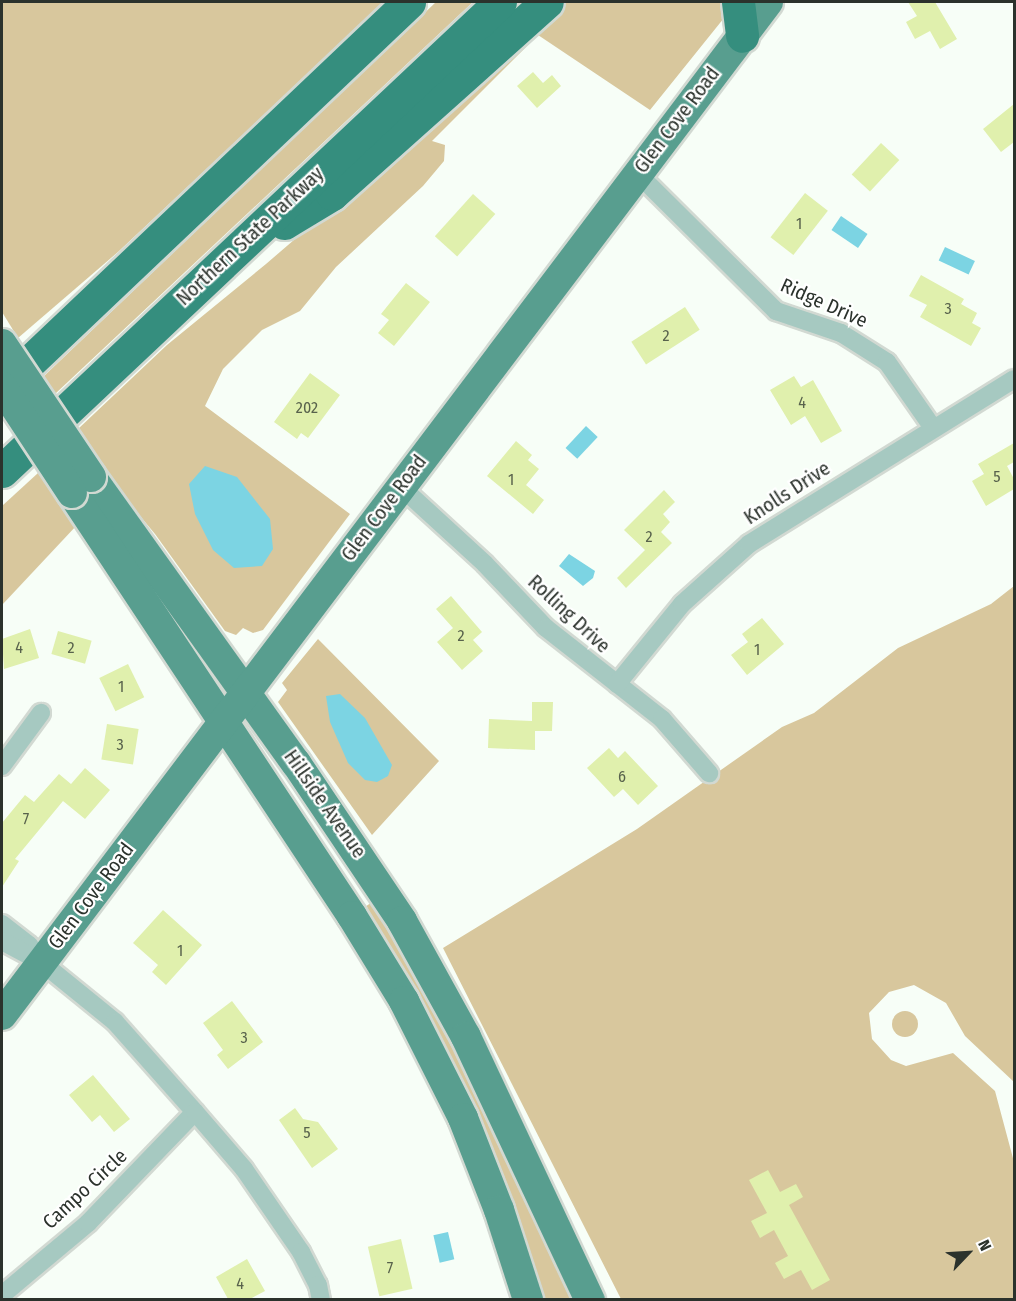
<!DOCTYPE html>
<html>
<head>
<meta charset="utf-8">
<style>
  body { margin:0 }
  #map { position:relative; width:1016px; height:1301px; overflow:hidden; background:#f7fef7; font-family:"Fira Sans Condensed",sans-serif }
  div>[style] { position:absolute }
  .green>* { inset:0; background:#d8c79d }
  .round { border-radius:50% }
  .water>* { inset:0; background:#7cd4e3; transform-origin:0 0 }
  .building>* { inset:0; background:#e0f0ad; transform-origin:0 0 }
  .roads { filter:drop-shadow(2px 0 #d2d9d2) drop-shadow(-2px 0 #d2d9d2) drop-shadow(0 2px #d2d9d2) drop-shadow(0 -2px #d2d9d2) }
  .minor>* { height:18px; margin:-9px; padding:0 9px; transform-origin:9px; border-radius:9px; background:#a6c9c1 }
  .primary>* { height:30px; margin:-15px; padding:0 15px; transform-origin:15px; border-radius:15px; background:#589e8f }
  .motorway>* { height:33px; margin:-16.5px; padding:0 16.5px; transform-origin:16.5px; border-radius:16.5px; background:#358e7e }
  .bridges { filter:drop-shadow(2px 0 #d2d9d2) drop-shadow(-2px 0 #d2d9d2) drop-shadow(0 2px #d2d9d2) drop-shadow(0 -2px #d2d9d2) }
  .primary-bridge>* { height:30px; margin:-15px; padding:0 15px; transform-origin:15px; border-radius:15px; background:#589e8f }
  span { translate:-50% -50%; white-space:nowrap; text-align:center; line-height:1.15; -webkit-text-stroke:4.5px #fff; paint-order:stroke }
  .number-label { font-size:16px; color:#58624c }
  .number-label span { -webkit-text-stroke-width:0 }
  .street-label { font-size:20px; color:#2b322c }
  .frame { position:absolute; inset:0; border:3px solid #2b322c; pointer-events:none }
  .north { position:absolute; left:938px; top:1223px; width:60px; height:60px; -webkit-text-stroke:4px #fff; paint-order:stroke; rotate:65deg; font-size:16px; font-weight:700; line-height:24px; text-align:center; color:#2b322c }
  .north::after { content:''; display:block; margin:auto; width:21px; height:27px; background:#2b322c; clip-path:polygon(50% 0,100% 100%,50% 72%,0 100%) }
</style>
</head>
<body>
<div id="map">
  <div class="green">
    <div style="clip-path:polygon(2px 2px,385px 2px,118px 252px,18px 338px,2px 312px)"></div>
    <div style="clip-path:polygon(436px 2px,473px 2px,55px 394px,43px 377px)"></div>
    <div style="clip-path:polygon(567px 2px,726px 2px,728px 13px,650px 110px,538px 35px,432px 141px,445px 145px,444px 161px,423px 186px,336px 267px,300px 311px,262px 330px,223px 369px,205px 406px,350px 514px,263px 630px,253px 633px,243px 628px,236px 635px,225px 631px,155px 534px,95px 462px,98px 459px,78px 429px,167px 345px,266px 264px,402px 147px,520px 37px)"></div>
    <div style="clip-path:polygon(38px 473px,77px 525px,2px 605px,2px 506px)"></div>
    <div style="clip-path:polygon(1014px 586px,1014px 1082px,965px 1036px,946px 1003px,914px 985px,889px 992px,869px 1013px,872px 1039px,891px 1060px,906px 1066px,953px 1053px,995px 1091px,1014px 1162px,1014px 1299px,621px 1299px,443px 948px,637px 829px,782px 727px,814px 713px,898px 648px,991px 604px)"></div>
    <div style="clip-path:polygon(318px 639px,439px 761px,372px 835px,278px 702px,287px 690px,282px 683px)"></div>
    <div style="clip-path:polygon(385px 893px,590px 1299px,528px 1299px,520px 1273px,352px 916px)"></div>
    <div class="round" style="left:892px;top:1011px;width:26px;height:26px"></div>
  </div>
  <div class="water">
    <div style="left:841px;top:216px;width:32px;height:17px;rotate:34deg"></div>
    <div style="left:945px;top:247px;width:33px;height:15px;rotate:25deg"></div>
    <div style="left:586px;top:426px;width:16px;height:30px;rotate:43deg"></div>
    <div style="clip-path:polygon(205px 466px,237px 477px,270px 519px,273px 549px,262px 566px,234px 568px,213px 550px,195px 514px,189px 484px)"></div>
    <div style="clip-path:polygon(569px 554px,595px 571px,593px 578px,583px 586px,559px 566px)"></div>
    <div style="clip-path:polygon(340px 694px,365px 718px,392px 765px,388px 776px,377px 782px,365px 780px,348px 763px,330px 722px,326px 696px)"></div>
    <div style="left:448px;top:1232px;width:28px;height:15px;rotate:77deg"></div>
  </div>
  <div class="building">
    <div style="clip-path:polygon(908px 2px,935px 2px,957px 39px,940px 49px,930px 31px,915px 39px,906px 22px,917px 16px)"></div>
    <div style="clip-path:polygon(533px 72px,543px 83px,552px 75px,561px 86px,537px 108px,517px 86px)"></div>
    <div style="clip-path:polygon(1014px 104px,1014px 142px,1001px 152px,983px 129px)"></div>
    <div style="left:881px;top:143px;width:25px;height:43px;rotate:43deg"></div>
    <div style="left:805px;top:193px;width:29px;height:56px;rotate:38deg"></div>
    <div style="left:473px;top:194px;width:30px;height:57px;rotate:42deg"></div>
    <div style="clip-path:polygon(921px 275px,964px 299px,961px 304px,977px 313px,972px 323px,981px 328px,971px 346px,920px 317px,927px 305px,909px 296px)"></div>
    <div style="clip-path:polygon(406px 283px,430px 302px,394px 346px,378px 333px,389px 320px,381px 314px)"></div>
    <div style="left:685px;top:307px;width:27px;height:64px;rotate:57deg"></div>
    <div style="clip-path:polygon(310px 373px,340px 395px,308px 438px,301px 433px,297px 439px,274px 422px)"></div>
    <div style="clip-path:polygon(794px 376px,801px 387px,813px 380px,842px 431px,821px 443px,805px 416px,791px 425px,770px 390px)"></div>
    <div style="clip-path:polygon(516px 441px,532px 455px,528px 460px,539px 469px,526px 485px,544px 500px,533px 514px,487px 476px)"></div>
    <div style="clip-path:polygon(1014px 443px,1014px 462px,1007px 466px,1014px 479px,1014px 489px,986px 506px,972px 481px,984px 474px,978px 464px)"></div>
    <div style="clip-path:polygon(664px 490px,675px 502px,663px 514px,670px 522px,661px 532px,672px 543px,626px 588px,617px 578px,645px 550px,624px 530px)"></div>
    <div style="clip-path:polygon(451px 596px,482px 632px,473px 640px,483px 651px,462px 670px,437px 642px,453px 628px,436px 609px)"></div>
    <div style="clip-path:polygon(762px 618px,784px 644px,747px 675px,731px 655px,748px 642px,742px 634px)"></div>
    <div style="clip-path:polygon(30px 629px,39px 658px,4px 669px,2px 639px)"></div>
    <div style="left:58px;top:631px;width:35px;height:24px;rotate:16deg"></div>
    <div style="left:128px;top:664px;width:37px;height:32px;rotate:64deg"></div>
    <div style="clip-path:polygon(532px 702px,553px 702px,552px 731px,535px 731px,535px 750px,488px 748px,489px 719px,532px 721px)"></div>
    <div style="left:107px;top:724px;width:32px;height:36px;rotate:9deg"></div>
    <div style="clip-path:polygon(609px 748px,618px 758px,625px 751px,658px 786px,638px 805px,623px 789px,614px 797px,587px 768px)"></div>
    <div style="clip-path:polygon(85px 768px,110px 790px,85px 819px,63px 801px,15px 859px,19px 861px,2px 887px,2px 823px,25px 795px,34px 802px,59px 774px,71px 784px)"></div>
    <div style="clip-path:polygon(163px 910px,202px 945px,166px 985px,152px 972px,158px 965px,133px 943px)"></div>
    <div style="clip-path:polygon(232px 1001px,263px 1042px,228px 1069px,217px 1055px,223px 1050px,203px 1023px)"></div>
    <div style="clip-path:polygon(93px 1075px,130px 1119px,114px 1132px,100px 1115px,92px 1122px,69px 1095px)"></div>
    <div style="clip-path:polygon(295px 1108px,303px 1119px,318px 1122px,338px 1149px,312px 1168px,279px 1120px)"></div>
    <div style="clip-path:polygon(768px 1170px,780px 1192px,796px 1184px,803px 1197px,789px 1205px,830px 1280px,812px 1290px,801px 1270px,784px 1279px,775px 1263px,788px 1256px,774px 1230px,760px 1238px,751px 1221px,767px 1213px,749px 1180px)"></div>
    <div style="left:401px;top:1239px;width:51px;height:34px;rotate:77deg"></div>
    <div style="clip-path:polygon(247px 1259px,265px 1291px,250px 1299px,228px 1299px,216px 1277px)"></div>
  </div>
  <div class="roads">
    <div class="minor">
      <div style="left:637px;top:173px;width:196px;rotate:44.8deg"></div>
      <div style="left:776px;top:311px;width:69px;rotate:18.7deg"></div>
      <div style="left:841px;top:333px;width:54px;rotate:32.2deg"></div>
      <div style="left:887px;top:362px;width:80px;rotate:55.1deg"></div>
      <div style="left:400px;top:486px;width:115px;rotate:42.5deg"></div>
      <div style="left:485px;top:564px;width:88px;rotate:46.4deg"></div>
      <div style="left:546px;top:628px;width:147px;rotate:38.1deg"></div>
      <div style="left:662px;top:719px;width:72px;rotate:49deg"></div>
      <div style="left:617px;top:684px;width:103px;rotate:-50.9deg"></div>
      <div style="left:682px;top:604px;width:90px;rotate:-41.8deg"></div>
      <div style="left:749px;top:544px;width:312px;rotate:-31.9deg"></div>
      <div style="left:2px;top:766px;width:66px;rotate:-53.7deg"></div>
      <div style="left:2px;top:924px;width:34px;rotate:38deg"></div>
      <div style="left:29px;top:945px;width:16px;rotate:55deg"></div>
      <div style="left:2px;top:941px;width:44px;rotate:28.3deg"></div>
      <div style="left:41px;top:962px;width:95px;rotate:39deg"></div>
      <div style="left:115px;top:1022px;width:120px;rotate:48.4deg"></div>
      <div style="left:2px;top:1295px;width:112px;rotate:-39.9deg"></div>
      <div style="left:88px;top:1223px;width:154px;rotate:-46.1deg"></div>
      <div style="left:195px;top:1112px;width:75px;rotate:49.3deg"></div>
      <div style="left:244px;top:1169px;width:101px;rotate:55.5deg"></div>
      <div style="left:301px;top:1252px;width:37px;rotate:63deg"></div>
      <div style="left:318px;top:1285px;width:15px;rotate:79deg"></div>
    </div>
    <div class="primary">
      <div style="left:91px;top:477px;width:352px;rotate:54.4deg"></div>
      <div style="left:296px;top:763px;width:190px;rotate:56.1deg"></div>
      <div style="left:402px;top:921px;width:132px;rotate:61.1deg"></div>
      <div style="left:466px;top:1037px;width:291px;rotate:64.8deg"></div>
      <div style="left:72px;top:493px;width:507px;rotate:56.5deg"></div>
      <div style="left:352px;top:916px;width:100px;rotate:58.5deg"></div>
      <div style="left:404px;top:1001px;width:131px;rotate:63.2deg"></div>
      <div style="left:463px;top:1118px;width:99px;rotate:68.6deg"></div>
      <div style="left:499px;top:1210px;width:95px;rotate:72.1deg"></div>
      <div style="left:2px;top:1015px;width:1270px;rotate:-52.9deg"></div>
    </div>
    <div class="motorway">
      <div style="left:738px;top:2px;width:34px;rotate:83deg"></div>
      <div style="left:284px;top:223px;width:56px;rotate:-31.1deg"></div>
      <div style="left:332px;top:194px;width:288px;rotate:-41.8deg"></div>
      <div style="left:2px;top:388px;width:561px;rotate:-43.48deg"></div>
      <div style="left:2px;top:471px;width:684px;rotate:-43.28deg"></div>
    </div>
  </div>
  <div class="bridges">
    <div class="primary-bridge">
      <div style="left:2px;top:344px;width:160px;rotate:56.2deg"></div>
      <div style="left:2px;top:387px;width:127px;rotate:56.6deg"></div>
    </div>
  </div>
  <div class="number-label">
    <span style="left:799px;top:224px">1</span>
    <span style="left:948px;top:309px">3</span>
    <span style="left:666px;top:336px">2</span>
    <span style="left:802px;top:403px">4</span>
    <span style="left:307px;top:408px">202</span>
    <span style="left:997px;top:477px">5</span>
    <span style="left:511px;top:480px">1</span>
    <span style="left:649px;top:537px">2</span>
    <span style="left:461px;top:636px">2</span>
    <span style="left:19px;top:648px">4</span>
    <span style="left:71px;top:648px">2</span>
    <span style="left:757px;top:650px">1</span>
    <span style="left:121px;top:687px">1</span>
    <span style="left:120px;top:745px">3</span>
    <span style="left:622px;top:777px">6</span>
    <span style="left:26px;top:819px">7</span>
    <span style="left:180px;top:951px">1</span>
    <span style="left:244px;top:1038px">3</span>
    <span style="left:307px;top:1133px">5</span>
    <span style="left:390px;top:1268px">7</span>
    <span style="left:240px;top:1284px">4</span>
  </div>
  <div class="street-label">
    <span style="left:677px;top:120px;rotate:-53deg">Glen Cove Road</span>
    <span style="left:250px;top:236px;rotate:-43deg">Northern State Parkway</span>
    <span style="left:824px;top:303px;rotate:24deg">Ridge Drive</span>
    <span style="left:787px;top:493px;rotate:-33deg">Knolls Drive</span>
    <span style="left:384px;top:508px;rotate:-53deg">Glen Cove Road</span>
    <span style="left:569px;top:614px;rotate:43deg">Rolling Drive</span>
    <span style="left:325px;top:804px;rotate:55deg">Hillside Avenue</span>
    <span style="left:91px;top:896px;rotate:-53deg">Glen Cove Road</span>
    <span style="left:85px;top:1189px;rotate:-43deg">Campo Circle</span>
  </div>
  <div class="frame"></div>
  <div class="north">N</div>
</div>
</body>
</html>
